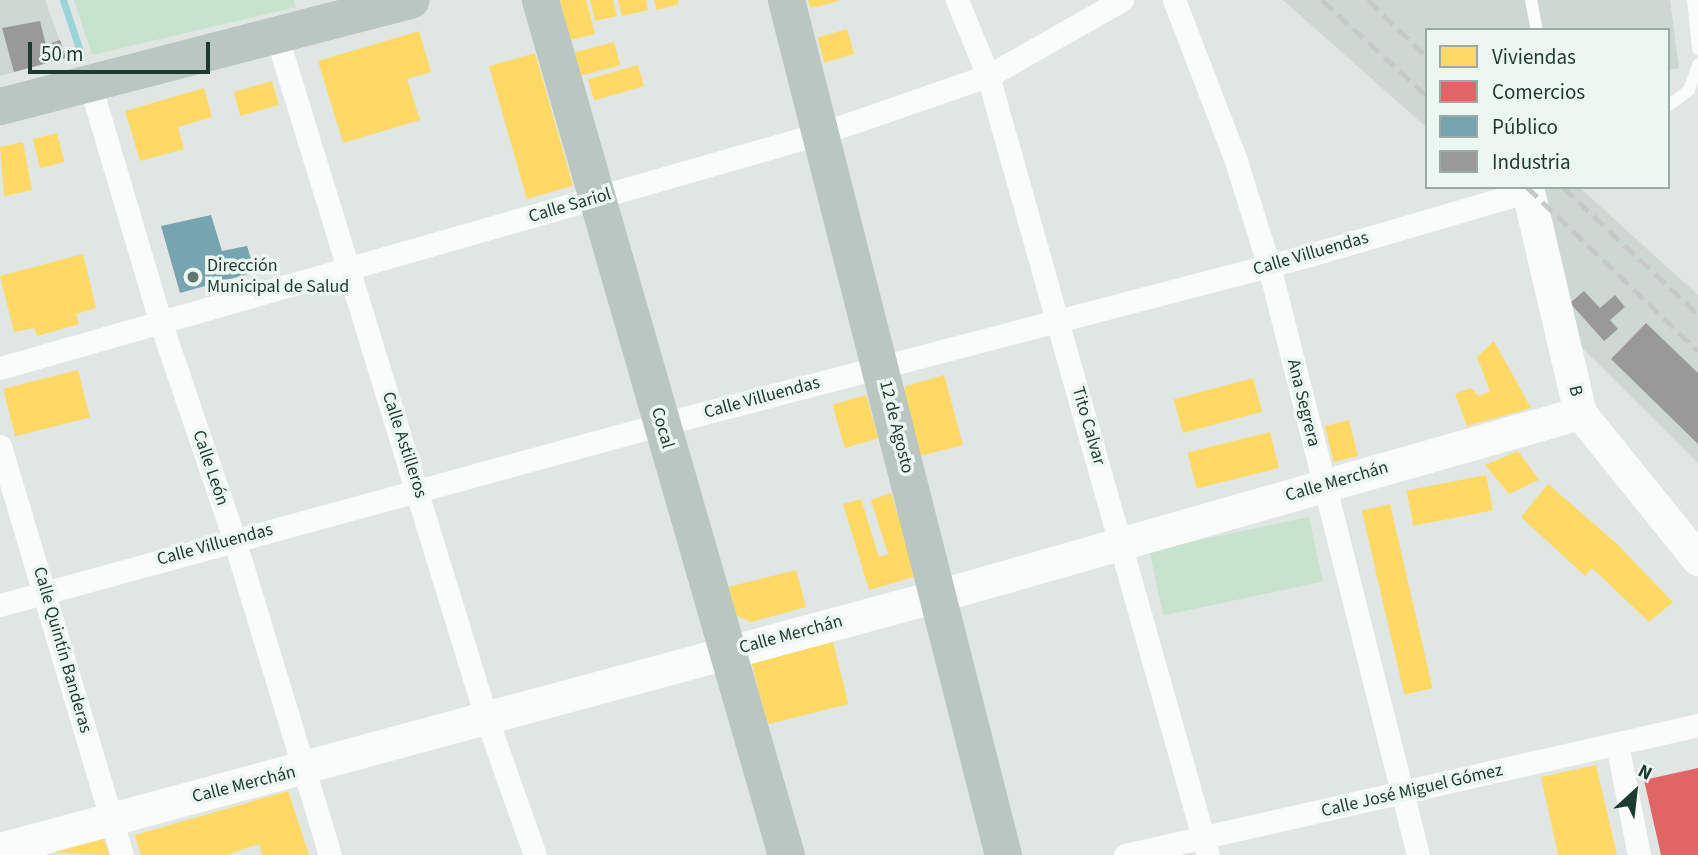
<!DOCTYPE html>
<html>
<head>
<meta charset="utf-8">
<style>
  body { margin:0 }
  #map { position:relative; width:1698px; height:855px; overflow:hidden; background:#e0e6e3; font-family:"Source Sans 3",sans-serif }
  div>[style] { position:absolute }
  .built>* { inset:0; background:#cdd8d3 }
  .green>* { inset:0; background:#c7e2cd; transform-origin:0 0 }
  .homes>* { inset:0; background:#ffd966; transform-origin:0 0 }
  .shops>* { inset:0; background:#e06666 }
  .public>* { inset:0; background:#76a5af }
  .industry>* { inset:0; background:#999 }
  .stream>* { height:7px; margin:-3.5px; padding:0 3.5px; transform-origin:3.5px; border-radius:3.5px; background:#9bd5d9 }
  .lane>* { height:12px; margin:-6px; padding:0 6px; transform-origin:6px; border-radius:6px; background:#fafbfb }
  .street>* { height:23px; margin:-11.5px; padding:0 11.5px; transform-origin:11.5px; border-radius:11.5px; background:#fafbfb }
  .secondary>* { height:33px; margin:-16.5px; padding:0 16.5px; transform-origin:16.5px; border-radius:16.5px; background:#fafbfb }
  .primary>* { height:37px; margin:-18.5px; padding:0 18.5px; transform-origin:18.5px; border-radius:18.5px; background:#bac6c1 }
  .rail>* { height:5px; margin-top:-2.5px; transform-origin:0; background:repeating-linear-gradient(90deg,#c5cac8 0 14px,transparent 0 21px) }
  .dots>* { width:19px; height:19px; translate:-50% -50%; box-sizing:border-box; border:4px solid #ecf7f1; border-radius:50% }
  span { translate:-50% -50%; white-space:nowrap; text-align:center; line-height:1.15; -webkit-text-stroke:7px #ecf7f1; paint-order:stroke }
  .street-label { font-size:18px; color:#1d3a30 }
  .poi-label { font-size:18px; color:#1d3a30 }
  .left { translate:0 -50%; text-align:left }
  .legend { position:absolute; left:1425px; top:28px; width:245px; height:161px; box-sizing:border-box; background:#ecf7f1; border:2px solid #99aba4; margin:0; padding:9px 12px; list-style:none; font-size:21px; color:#1d3a30 }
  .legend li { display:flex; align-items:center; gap:14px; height:35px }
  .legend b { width:35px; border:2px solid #99aba4 }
  .north { position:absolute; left:1600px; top:757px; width:70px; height:70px; -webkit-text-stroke:5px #ecf7f1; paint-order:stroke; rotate:27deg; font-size:19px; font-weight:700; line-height:28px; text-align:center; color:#1d3a30 }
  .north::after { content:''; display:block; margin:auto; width:24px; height:32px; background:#1d3a30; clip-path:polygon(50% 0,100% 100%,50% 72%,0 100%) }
  .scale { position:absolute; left:28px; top:42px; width:182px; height:32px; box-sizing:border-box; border:4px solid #1d3a30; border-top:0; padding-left:9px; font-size:21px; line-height:24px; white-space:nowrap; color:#1d3a30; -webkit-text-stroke:5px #ecf7f1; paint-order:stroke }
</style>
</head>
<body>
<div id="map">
  <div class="built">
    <div style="clip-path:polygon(0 0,45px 0,66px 58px,0 76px)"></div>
    <div style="clip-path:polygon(1283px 0,1670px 0,1679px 68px,1668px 70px,1668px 30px,1427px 30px,1427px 128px)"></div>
    <div style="clip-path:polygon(1491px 187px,1579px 187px,1698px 295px,1698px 463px,1564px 330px,1538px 231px)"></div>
  </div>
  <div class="green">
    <div style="clip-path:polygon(74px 0,294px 0,296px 7px,92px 55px)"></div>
    <div style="left:1309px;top:517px;width:66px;height:163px;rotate:78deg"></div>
  </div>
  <div class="homes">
    <div style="clip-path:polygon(560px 0,586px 0,595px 34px,570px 40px)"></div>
    <div style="clip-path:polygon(590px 0,613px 0,617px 16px,595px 21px)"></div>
    <div style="clip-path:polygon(618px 0,646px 0,648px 10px,622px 16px)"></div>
    <div style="clip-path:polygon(654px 0,678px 0,679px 4px,657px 10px)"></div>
    <div style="clip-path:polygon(808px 0,839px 0,839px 1px,811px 8px)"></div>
    <div style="left:847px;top:29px;width:26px;height:31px;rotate:74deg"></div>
    <div style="clip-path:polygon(419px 31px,431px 72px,407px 79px,420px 120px,343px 143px,318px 61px)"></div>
    <div style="left:614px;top:42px;width:24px;height:41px;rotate:75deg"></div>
    <div style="left:535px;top:53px;width:138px;height:48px;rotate:74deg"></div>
    <div style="left:638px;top:65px;width:22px;height:52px;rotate:74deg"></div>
    <div style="left:272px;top:81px;width:25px;height:40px;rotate:74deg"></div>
    <div style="clip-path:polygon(204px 88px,212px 117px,178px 127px,184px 149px,140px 161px,125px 111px)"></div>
    <div style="left:57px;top:133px;width:30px;height:25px;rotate:76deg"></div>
    <div style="clip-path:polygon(23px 142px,32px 190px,4px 196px,0 147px)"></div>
    <div style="clip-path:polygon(83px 254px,96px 308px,76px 314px,79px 324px,37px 336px,34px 328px,14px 332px,0 276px)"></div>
    <div style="clip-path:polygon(1494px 341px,1531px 408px,1467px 426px,1455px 394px,1470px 388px,1479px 396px,1490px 391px,1477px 357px)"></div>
    <div style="left:78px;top:370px;width:49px;height:77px;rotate:76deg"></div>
    <div style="clip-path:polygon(944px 375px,963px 445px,920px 456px,902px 394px,906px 386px)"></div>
    <div style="left:1253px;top:378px;width:35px;height:82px;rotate:75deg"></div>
    <div style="left:866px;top:395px;width:45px;height:35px;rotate:74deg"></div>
    <div style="left:1349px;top:420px;width:37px;height:25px;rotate:76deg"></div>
    <div style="left:1270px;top:432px;width:37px;height:85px;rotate:76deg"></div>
    <div style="clip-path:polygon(1518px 451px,1539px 480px,1509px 494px,1485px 465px)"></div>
    <div style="left:1486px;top:475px;width:36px;height:81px;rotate:79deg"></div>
    <div style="clip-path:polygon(1548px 484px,1616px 543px,1673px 602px,1649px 622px,1592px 568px,1585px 576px,1521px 517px)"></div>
    <div style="clip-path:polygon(891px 493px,917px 576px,869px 590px,843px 504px,861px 499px,879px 557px,888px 554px,871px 500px)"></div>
    <div style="left:1390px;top:504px;width:189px;height:29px;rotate:77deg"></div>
    <div style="clip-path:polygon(796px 570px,806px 607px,751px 622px,735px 615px,728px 587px)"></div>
    <div style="left:833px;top:642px;width:64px;height:84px;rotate:76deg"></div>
    <div style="clip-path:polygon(1596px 765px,1617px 855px,1558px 855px,1541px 777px)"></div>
    <div style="clip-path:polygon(288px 791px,309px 855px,262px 855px,259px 844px,226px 855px,141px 855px,135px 835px)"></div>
    <div style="clip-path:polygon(104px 839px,109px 855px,49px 852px)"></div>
  </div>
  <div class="shops">
    <div style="clip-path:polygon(1698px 768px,1698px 855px,1661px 855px,1644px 780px)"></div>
  </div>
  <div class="public">
    <div style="clip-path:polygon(211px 215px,222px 251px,247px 246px,255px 272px,180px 293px,161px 226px)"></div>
  </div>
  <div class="industry">
    <div style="clip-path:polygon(40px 21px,46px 45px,60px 40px,66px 58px,14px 72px,2px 28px)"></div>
    <div style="clip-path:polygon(1584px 291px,1600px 308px,1615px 295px,1625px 307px,1610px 320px,1618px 329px,1604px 341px,1570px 303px)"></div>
    <div style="clip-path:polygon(1646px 323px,1698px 373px,1698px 444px,1611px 359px)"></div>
  </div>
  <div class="stream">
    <div style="left:63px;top:0;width:57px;rotate:71.6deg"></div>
  </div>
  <div class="lane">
    <div style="left:1531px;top:0;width:31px;rotate:79deg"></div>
    <div style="left:1693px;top:0;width:49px;rotate:84.2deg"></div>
    <div style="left:1668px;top:106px;width:26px;rotate:-37deg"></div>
    <div style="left:1689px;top:90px;width:27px;rotate:-70deg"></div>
  </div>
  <div class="street">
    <div style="left:957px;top:0;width:82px;rotate:67.8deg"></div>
    <div style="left:988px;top:76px;width:809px;rotate:74.23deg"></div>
    <div style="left:1174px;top:0;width:173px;rotate:68.9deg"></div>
    <div style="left:1236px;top:161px;width:110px;rotate:72.6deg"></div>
    <div style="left:1269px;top:266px;width:608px;rotate:75.8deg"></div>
    <div style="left:276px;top:34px;width:715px;rotate:72.91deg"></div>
    <div style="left:486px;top:717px;width:146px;rotate:70.5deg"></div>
    <div style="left:89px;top:81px;width:253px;rotate:73.5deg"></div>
    <div style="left:161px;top:324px;width:227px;rotate:71.2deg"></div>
    <div style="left:234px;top:539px;width:330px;rotate:73.1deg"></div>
    <div style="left:0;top:368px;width:855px;rotate:-15.95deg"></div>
    <div style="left:822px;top:133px;width:176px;rotate:-19deg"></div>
    <div style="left:988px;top:76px;width:154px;rotate:-29.6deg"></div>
    <div style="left:0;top:446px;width:427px;rotate:73.4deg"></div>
    <div style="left:0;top:605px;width:686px;rotate:-15.29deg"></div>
    <div style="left:662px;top:424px;width:670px;rotate:-14.62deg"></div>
    <div style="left:1310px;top:255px;width:224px;rotate:-16.3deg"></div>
    <div style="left:1617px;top:744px;width:113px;rotate:78.8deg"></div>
    <div style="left:1125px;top:855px;width:588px;rotate:-12.78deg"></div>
  </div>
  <div class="secondary">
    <div style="left:1527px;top:187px;width:232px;rotate:76.8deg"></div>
    <div style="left:1580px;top:413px;width:188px;rotate:51.1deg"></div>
    <div style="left:0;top:849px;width:971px;rotate:-15.11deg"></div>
    <div style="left:937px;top:596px;width:669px;rotate:-15.89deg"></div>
  </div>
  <div class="primary">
    <div style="left:540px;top:0;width:890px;rotate:73.95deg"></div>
    <div style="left:786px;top:0;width:882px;rotate:75.76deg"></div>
    <div style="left:0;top:106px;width:424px;rotate:-14.5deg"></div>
  </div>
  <div class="rail">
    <div style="left:1322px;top:0;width:142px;rotate:42.4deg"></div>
    <div style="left:1368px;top:0;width:82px;rotate:44deg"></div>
    <div style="left:1527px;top:187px;width:237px;rotate:43.8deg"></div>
    <div style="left:1563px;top:187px;width:185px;rotate:43.3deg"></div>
  </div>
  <div class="dots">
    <div style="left:193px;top:277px;background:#61766f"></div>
  </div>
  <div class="street-label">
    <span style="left:570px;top:206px;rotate:-16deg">Calle Sariol</span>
    <span style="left:1311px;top:254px;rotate:-16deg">Calle Villuendas</span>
    <span style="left:1575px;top:391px;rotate:76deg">B</span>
    <span style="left:762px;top:398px;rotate:-15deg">Calle Villuendas</span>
    <span style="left:1303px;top:403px;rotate:76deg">Ana Segrera</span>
    <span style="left:1088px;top:426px;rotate:74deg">Tito Calvar</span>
    <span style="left:896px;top:427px;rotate:76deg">12 de Agosto</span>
    <span style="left:662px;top:428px;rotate:74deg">Cocal</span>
    <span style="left:404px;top:445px;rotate:72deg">Calle Astilleros</span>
    <span style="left:210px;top:468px;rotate:71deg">Calle León</span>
    <span style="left:1337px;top:482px;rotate:-16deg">Calle Merchán</span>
    <span style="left:215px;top:545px;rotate:-15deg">Calle Villuendas</span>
    <span style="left:791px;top:635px;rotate:-15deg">Calle Merchán</span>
    <span style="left:62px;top:650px;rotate:74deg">Calle Quintín Banderas</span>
    <span style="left:244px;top:785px;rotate:-14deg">Calle Merchán</span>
    <span style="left:1412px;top:791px;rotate:-13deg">Calle José Miguel Gómez</span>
  </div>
  <div class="poi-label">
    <span class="left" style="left:207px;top:277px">Dirección<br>Municipal de Salud</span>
  </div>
  <ul class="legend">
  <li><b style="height:19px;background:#ffd966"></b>Viviendas</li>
  <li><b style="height:19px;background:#e06666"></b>Comercios</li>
  <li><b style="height:19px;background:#76a5af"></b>Público</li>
  <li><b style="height:19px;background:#999"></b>Industria</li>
  </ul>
  <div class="north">N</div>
  <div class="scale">50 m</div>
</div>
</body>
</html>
